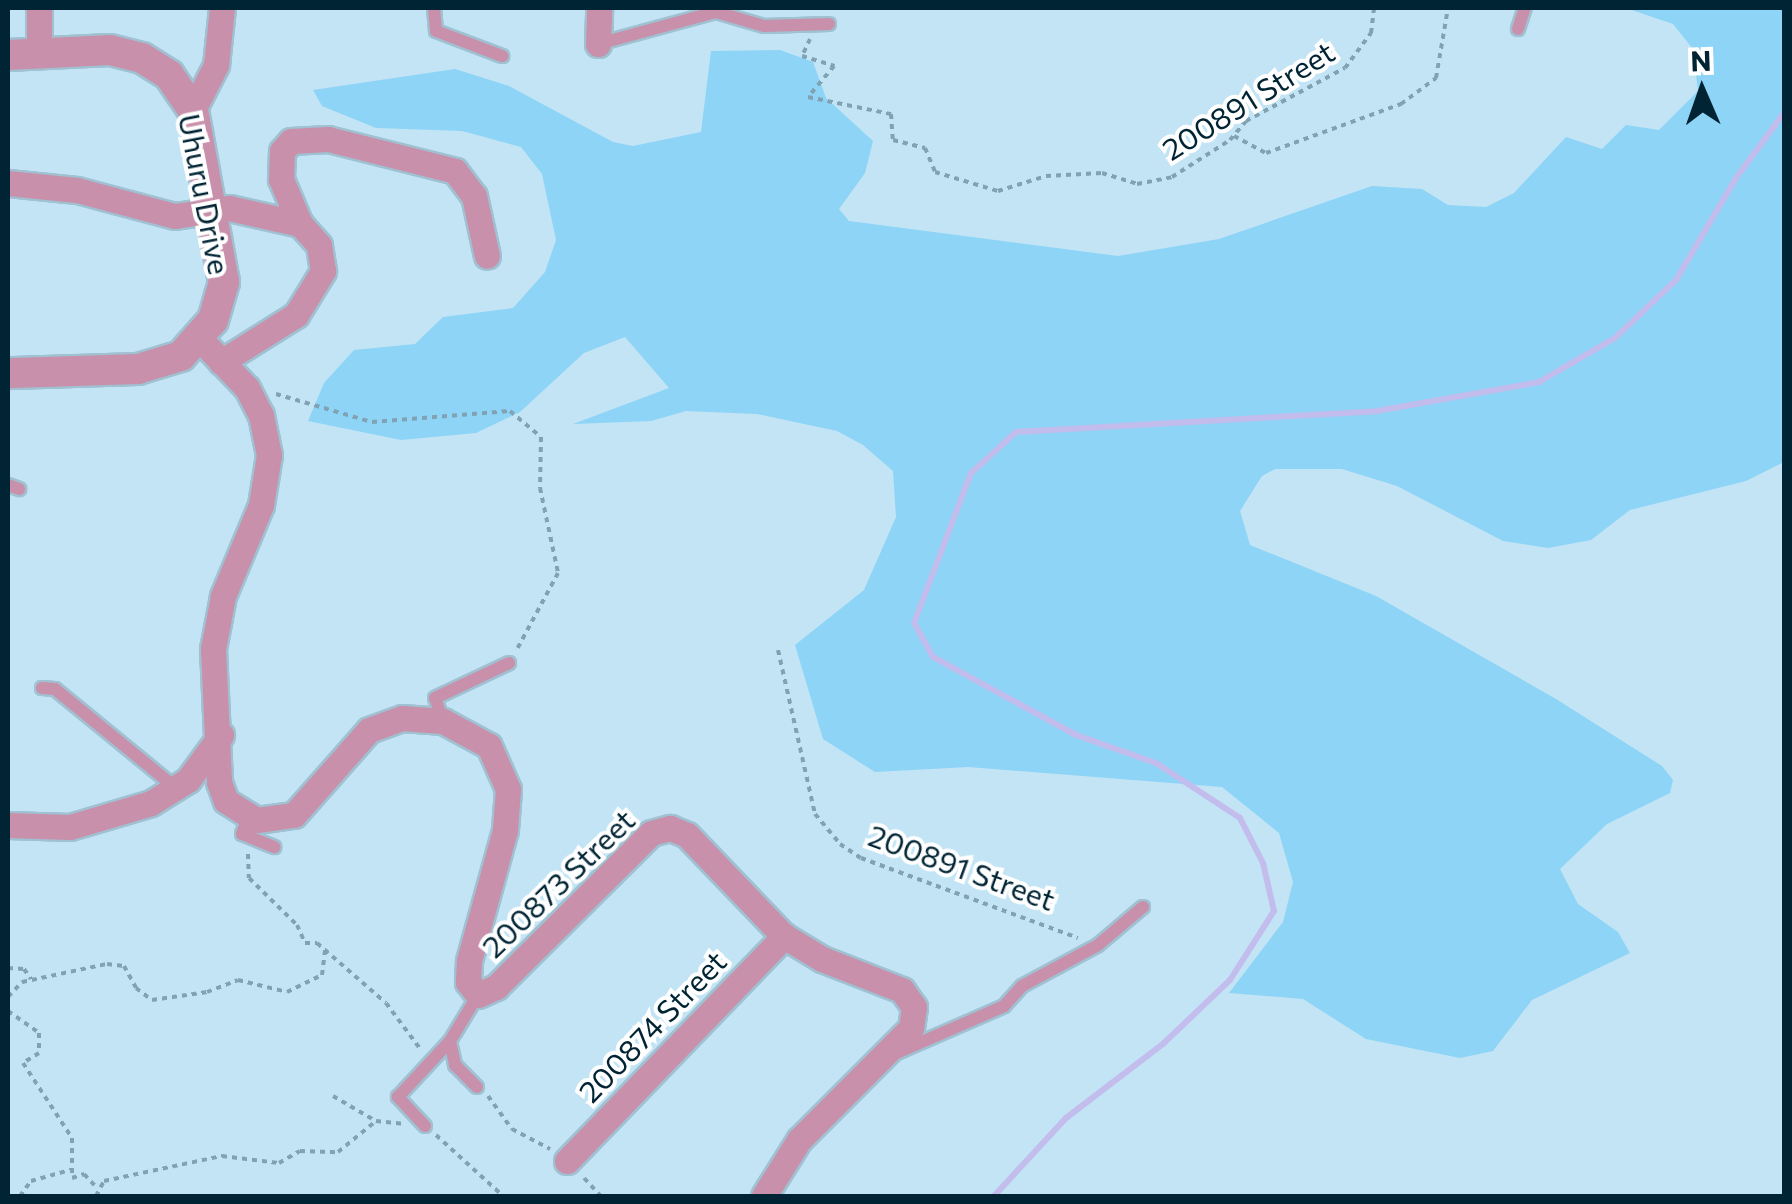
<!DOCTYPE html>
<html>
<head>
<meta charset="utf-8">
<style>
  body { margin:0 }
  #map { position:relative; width:1792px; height:1204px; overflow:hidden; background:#c3e4f5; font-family:Commissioner,sans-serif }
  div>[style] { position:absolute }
  .green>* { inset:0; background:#8dd4f6 }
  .stream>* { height:6px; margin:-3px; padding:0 3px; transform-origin:3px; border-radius:3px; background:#c2bded }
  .path>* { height:4px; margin-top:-2px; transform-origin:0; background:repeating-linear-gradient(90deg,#80a2b3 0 5px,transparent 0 10px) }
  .roads { filter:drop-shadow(2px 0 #a0c1d2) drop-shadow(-2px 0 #a0c1d2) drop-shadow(0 2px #a0c1d2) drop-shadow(0 -2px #a0c1d2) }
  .service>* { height:12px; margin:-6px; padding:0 6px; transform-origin:6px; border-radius:6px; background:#c890aa }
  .minor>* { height:25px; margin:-12.5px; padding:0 12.5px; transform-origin:12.5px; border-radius:12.5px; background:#c890aa }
  .tertiary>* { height:30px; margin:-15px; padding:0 15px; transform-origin:15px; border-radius:15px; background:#c890aa }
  span { translate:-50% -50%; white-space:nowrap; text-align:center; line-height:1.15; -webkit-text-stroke:8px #fff; paint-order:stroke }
  .street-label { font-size:30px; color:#002434 }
  .frame { position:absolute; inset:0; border:10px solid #002434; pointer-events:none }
  .north { position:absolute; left:1652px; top:40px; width:100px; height:100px; -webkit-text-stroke:8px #fff; paint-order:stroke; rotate:358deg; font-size:28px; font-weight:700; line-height:40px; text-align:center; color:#002434 }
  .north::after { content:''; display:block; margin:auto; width:35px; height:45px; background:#002434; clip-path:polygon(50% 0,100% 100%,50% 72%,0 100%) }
</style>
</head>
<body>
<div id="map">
  <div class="green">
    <div style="clip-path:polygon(1626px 8px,1784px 8px,1784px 462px,1746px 481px,1630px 510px,1591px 540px,1548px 548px,1503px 541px,1397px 486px,1342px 469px,1275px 469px,1262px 476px,1240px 511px,1250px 545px,1376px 596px,1556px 699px,1662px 766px,1673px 780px,1670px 793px,1607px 824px,1560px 869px,1578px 904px,1618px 932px,1630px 953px,1532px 1000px,1493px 1051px,1460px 1058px,1366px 1039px,1303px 999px,1229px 993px,1283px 922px,1293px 882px,1279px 833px,1222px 787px,968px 767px,875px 772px,823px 739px,795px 645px,864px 590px,896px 517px,893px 471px,863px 445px,837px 431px,757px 414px,686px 411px,651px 421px,573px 424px,669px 388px,625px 337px,584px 353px,520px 412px,476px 433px,401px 440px,308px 421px,324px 383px,354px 350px,415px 344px,443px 317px,513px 308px,545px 272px,556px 240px,542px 174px,521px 147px,462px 131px,376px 128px,322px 106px,313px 90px,455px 69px,509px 86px,613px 142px,633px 146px,701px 132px,711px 51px,780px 50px,813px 62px,826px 98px,873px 141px,865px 173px,839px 209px,849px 221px,1118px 256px,1219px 239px,1372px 186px,1422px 189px,1448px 205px,1486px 207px,1514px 193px,1566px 137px,1602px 149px,1626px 125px,1659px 130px,1698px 91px,1693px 49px,1673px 24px)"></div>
  </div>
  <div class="stream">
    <div style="left:994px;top:1196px;width:106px;rotate:-47.3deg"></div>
    <div style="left:1066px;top:1118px;width:123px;rotate:-37.4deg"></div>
    <div style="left:1164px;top:1043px;width:91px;rotate:-43.7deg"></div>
    <div style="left:1230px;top:980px;width:82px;rotate:-57.5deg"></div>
    <div style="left:1274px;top:911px;width:49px;rotate:-102.9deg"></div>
    <div style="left:1263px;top:863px;width:51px;rotate:-117.1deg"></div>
    <div style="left:1240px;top:818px;width:100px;rotate:-146.8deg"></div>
    <div style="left:1156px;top:763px;width:85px;rotate:-160.7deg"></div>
    <div style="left:1076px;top:735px;width:163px;rotate:-151.4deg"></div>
    <div style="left:933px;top:657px;width:39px;rotate:-119deg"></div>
    <div style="left:914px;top:623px;width:160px;rotate:-69.2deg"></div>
    <div style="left:971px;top:473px;width:61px;rotate:-42.3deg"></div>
    <div style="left:1016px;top:432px;width:362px;rotate:-3.3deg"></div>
    <div style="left:1377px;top:411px;width:165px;rotate:-10.1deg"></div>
    <div style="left:1539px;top:382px;width:88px;rotate:-30.1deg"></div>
    <div style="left:1615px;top:338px;width:84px;rotate:-43.6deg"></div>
    <div style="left:1676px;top:280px;width:118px;rotate:-59.5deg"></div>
    <div style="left:1736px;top:178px;width:81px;rotate:-53.6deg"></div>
  </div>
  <div class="path">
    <div style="left:810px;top:39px;width:19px;rotate:115deg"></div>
    <div style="left:802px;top:56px;width:34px;rotate:17deg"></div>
    <div style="left:834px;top:66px;width:40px;rotate:130deg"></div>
    <div style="left:808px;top:97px;width:85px;rotate:11.6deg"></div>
    <div style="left:891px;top:114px;width:26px;rotate:86deg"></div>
    <div style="left:893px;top:140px;width:33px;rotate:14deg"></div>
    <div style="left:925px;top:148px;width:26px;rotate:67deg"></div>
    <div style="left:935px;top:172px;width:66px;rotate:16.8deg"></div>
    <div style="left:998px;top:191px;width:50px;rotate:-17.4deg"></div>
    <div style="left:1046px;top:176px;width:56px;rotate:-3.1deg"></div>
    <div style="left:1102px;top:173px;width:37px;rotate:17deg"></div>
    <div style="left:1137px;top:184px;width:36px;rotate:-11deg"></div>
    <div style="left:1172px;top:177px;width:69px;rotate:-32.5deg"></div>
    <div style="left:1230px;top:140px;width:25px;rotate:-50deg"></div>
    <div style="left:1246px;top:121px;width:112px;rotate:-28.2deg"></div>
    <div style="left:1345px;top:68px;width:44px;rotate:-53.4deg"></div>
    <div style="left:1371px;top:33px;width:25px;rotate:-83deg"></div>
    <div style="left:1234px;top:136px;width:36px;rotate:28deg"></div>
    <div style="left:1266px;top:153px;width:144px;rotate:-19.9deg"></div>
    <div style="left:1401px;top:104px;width:44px;rotate:-36.6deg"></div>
    <div style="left:1436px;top:78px;width:71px;rotate:-80.3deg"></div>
    <div style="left:276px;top:394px;width:100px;rotate:16.3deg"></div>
    <div style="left:372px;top:422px;width:138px;rotate:-4.6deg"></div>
    <div style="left:510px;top:411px;width:40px;rotate:40deg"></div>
    <div style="left:541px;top:437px;width:51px;rotate:91.1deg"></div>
    <div style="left:540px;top:488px;width:87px;rotate:78deg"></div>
    <div style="left:558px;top:573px;width:86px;rotate:118.3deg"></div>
    <div style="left:778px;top:650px;width:168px;rotate:77.3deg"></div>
    <div style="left:815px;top:814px;width:39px;rotate:50deg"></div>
    <div style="left:840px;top:844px;width:25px;rotate:34deg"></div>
    <div style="left:861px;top:858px;width:231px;rotate:20.2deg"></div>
    <div style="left:248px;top:854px;width:24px;rotate:88deg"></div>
    <div style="left:249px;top:878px;width:67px;rotate:44.4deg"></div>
    <div style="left:297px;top:925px;width:20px;rotate:66deg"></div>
    <div style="left:305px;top:943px;width:12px"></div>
    <div style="left:317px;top:943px;width:91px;rotate:41deg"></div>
    <div style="left:386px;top:1003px;width:59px;rotate:53.3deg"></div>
    <div style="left:8px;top:968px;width:16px;rotate:4deg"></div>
    <div style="left:24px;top:969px;width:12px;rotate:55deg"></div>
    <div style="left:8px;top:997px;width:21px;rotate:-47deg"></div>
    <div style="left:22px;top:982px;width:87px;rotate:-12deg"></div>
    <div style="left:107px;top:964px;width:17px;rotate:7deg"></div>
    <div style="left:124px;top:966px;width:25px;rotate:61deg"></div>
    <div style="left:136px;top:988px;width:20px;rotate:37deg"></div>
    <div style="left:152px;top:1000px;width:56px;rotate:-8.3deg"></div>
    <div style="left:207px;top:992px;width:33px;rotate:-21deg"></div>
    <div style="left:238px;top:980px;width:50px;rotate:13.8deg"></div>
    <div style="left:287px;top:992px;width:39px;rotate:-26deg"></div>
    <div style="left:322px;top:975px;width:25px;rotate:-83deg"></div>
    <div style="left:8px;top:1011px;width:38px;rotate:35deg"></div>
    <div style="left:39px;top:1033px;width:20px;rotate:90deg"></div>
    <div style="left:39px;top:1053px;width:19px;rotate:148deg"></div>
    <div style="left:23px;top:1063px;width:90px;rotate:56.8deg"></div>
    <div style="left:72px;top:1138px;width:40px;rotate:90deg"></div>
    <div style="left:72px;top:1178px;width:13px;rotate:-18deg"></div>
    <div style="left:84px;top:1174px;width:18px;rotate:47deg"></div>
    <div style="left:333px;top:1096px;width:50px;rotate:30.2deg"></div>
    <div style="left:488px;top:1096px;width:41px;rotate:54deg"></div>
    <div style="left:512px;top:1129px;width:43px;rotate:27.8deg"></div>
    <div style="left:436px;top:1135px;width:91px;rotate:42.3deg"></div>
    <div style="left:584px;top:1178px;width:25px;rotate:47deg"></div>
    <div style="left:20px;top:1196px;width:19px;rotate:-54deg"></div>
    <div style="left:31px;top:1181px;width:41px;rotate:-15.8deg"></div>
    <div style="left:96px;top:1196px;width:17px;rotate:-62deg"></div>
    <div style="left:104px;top:1181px;width:121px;rotate:-12deg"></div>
    <div style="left:222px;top:1156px;width:57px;rotate:7deg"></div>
    <div style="left:279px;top:1163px;width:24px;rotate:-30deg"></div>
    <div style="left:300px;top:1151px;width:38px;rotate:2deg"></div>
    <div style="left:338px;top:1152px;width:49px;rotate:-39.2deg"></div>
    <div style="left:376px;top:1121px;width:27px;rotate:6deg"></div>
  </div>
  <div class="roads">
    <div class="service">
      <div style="left:434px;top:8px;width:23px;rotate:85deg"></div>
      <div style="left:436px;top:31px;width:71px;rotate:20.7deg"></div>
      <div style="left:1518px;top:29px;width:22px;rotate:-72deg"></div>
      <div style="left:598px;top:44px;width:122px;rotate:-15.2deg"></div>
      <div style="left:716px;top:12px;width:50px;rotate:16.3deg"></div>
      <div style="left:764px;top:26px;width:65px;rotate:-1.8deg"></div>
      <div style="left:8px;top:485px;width:12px;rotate:20deg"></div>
      <div style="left:42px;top:688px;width:13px;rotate:4deg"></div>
      <div style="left:55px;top:689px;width:156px;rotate:39.3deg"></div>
      <div style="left:443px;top:721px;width:24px;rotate:-109deg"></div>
      <div style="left:435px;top:698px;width:82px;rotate:-25.3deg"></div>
      <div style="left:248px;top:818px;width:17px;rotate:111deg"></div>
      <div style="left:242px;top:834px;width:35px;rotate:22deg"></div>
      <div style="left:450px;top:1041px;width:25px;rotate:78deg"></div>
      <div style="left:455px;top:1065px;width:31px;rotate:45deg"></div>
      <div style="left:892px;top:1055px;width:122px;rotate:-23.6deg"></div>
      <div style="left:1004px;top:1006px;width:27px;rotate:-48deg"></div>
      <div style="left:1022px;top:986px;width:86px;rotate:-28.3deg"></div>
      <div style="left:1098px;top:945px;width:59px;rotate:-40.2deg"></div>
      <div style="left:425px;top:1126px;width:40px;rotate:-133deg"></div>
      <div style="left:398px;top:1097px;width:76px;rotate:-47.1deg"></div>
      <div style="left:450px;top:1041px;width:54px;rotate:-58.7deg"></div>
    </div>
    <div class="minor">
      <div style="left:39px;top:8px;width:46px;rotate:90deg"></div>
      <div style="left:598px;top:44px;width:36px;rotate:-88deg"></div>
      <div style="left:193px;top:110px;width:51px;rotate:-62.9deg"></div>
      <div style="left:216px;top:65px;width:57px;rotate:-84deg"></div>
      <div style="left:8px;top:183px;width:69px;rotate:5.8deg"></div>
      <div style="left:77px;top:190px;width:101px;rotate:14.9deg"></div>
      <div style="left:175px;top:216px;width:55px;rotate:-8.4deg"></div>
      <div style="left:229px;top:208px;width:73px;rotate:12.7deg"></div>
      <div style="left:199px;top:338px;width:69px;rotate:46.2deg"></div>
      <div style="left:247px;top:388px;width:30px;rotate:63deg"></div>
      <div style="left:261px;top:415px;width:41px;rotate:78.7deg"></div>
      <div style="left:269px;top:455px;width:51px;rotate:99.1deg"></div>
      <div style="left:261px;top:505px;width:99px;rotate:112.7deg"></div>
      <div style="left:223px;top:596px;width:54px;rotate:100.7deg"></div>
      <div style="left:213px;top:649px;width:133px;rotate:87.4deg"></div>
      <div style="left:219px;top:782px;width:20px;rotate:70deg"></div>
      <div style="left:226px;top:801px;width:36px;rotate:32deg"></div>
      <div style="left:257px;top:820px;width:37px;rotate:-8deg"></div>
      <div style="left:294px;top:815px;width:113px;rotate:-48.6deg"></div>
      <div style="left:369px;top:730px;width:35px;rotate:-20deg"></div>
      <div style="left:402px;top:718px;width:41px;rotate:4.2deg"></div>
      <div style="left:443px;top:721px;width:52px;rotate:28.5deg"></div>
      <div style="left:489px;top:746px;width:47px;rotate:66.2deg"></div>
      <div style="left:508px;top:789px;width:41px;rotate:94.2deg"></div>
      <div style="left:505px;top:830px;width:136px;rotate:105.4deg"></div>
      <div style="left:469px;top:961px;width:21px;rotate:93deg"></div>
      <div style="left:468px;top:982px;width:16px;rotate:52deg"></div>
      <div style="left:478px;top:995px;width:20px;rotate:-24deg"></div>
      <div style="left:496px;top:987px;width:218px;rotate:-44.8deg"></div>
      <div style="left:651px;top:833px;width:20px;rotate:-15deg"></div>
      <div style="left:670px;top:828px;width:18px;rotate:22deg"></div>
      <div style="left:687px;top:835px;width:140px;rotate:46.2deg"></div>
      <div style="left:784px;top:936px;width:44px;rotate:31.2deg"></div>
      <div style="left:822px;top:959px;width:86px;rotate:21.2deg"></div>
      <div style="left:902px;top:990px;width:21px;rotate:55deg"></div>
      <div style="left:914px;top:1007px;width:21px;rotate:98deg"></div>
      <div style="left:911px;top:1028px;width:158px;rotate:135deg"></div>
      <div style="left:799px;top:1140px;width:66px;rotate:122deg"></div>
      <div style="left:221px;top:362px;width:89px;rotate:-32.1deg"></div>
      <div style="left:296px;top:315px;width:52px;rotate:-58.5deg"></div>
      <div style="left:323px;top:271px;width:26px;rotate:-99deg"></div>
      <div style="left:319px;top:245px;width:28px;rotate:-132deg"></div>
      <div style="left:300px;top:224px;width:49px;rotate:-112.9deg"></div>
      <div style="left:281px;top:179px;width:28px;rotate:-88deg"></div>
      <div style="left:282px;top:151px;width:13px;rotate:-48deg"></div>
      <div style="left:291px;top:141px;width:37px;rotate:-3deg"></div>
      <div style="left:328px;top:139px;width:131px;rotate:14.1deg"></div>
      <div style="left:455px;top:171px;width:31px;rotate:53deg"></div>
      <div style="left:474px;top:196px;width:61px;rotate:77.8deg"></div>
      <div style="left:8px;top:825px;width:62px;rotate:1.8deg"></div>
      <div style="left:70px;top:827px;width:84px;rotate:-16.5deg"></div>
      <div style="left:151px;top:803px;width:44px;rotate:-31.9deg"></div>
      <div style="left:188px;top:780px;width:56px;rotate:-53.7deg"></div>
      <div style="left:567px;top:1161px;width:313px;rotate:-46deg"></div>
    </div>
    <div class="tertiary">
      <div style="left:8px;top:55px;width:102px;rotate:-2.8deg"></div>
      <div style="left:110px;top:50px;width:33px;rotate:14deg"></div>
      <div style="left:142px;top:58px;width:32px;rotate:32deg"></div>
      <div style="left:169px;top:75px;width:42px;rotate:55.6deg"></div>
      <div style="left:193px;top:110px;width:175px;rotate:79.8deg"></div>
      <div style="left:224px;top:282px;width:40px;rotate:106deg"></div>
      <div style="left:213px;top:320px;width:48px;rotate:131.6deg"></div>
      <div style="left:181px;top:356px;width:45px;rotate:163.2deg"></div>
      <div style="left:138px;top:369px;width:130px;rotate:178.2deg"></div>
    </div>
  </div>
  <div class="street-label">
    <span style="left:1248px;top:100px;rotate:-32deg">200891 Street</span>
    <span style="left:205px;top:194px;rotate:79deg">Uhuru Drive</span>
    <span style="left:962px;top:867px;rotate:20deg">200891 Street</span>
    <span style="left:558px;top:883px;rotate:-44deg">200873 Street</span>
    <span style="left:652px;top:1026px;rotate:-46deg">200874 Street</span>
  </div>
  <div class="frame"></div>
  <div class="north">N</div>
</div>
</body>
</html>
